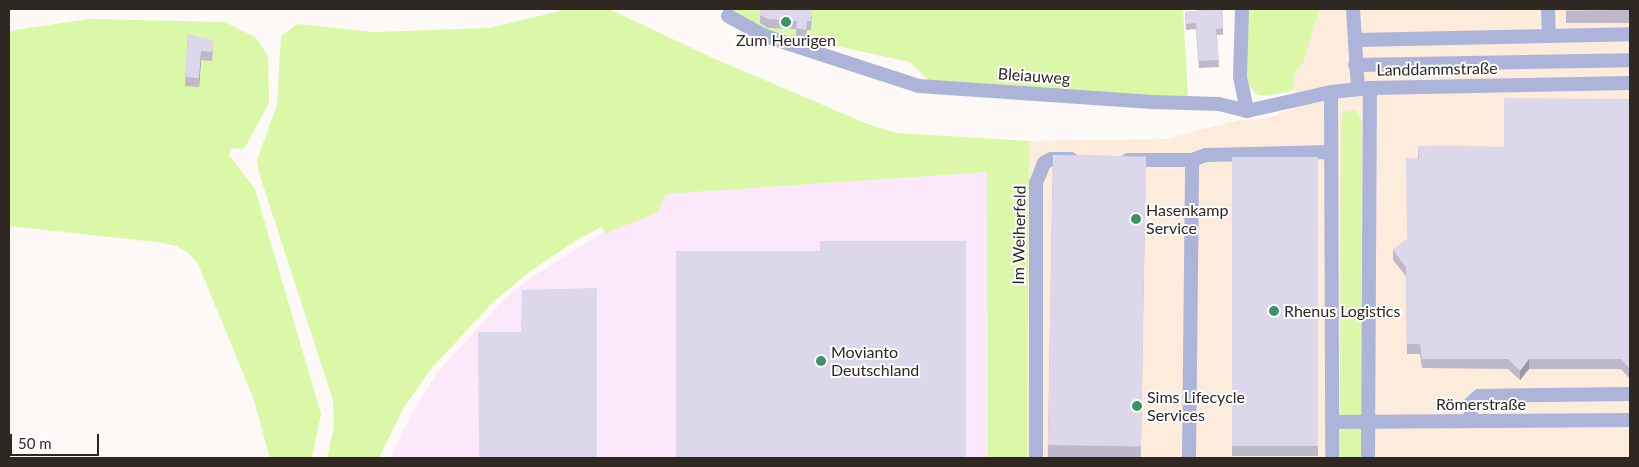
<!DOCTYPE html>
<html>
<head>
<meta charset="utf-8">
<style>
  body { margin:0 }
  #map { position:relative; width:1639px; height:467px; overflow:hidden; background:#fdf9f6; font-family:Lato,sans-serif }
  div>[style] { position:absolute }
  .commercial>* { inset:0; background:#fbe9fb }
  .built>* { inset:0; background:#fdebdb }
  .green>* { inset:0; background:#daf8a7 }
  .minor>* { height:14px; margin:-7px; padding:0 7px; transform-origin:7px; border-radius:7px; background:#acb4da }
  .wall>* { inset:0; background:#bdb9c9; transform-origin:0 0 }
  .shaded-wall>* { inset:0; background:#9a96a4 }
  .building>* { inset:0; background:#dcd7ea; transform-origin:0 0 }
  .dots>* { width:14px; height:14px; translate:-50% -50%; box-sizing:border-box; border:2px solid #fff; border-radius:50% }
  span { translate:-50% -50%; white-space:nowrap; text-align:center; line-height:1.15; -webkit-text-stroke:4px #fff; paint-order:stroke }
  .poi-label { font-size:16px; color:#2e2722 }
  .left { translate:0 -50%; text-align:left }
  .street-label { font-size:16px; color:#2e2722 }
  .frame { position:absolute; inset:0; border:10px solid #2e2722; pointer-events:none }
  .scale { position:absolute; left:10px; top:434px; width:89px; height:22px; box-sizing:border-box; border:2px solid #2e2722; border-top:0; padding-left:6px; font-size:15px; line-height:18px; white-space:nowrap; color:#2e2722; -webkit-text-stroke:4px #fff; paint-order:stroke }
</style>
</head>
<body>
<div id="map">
  <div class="commercial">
    <div style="clip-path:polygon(988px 172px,988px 458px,390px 458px,412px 413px,436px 374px,505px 298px,533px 276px,666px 194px)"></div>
  </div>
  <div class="built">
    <div style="clip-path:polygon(1320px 9px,1630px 9px,1630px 458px,1027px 458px,1029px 141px,1167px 139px,1239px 120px,1264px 119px,1296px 108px,1293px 75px,1303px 63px)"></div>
  </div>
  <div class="green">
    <div style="clip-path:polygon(568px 9px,609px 9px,715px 59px,870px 125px,897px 133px,1029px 141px,1027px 458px,988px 458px,987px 172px,666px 194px,657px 213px,606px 233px,601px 227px,577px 240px,533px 269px,493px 302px,430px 370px,403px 409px,379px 458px,327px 458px,334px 427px,333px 400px,259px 173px,257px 160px,277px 105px,281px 36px,297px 24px,374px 32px,489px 28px)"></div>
    <div style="clip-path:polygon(721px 9px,1183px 9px,1188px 97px,1124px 96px,929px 81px,910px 62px,822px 43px,809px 45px,758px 29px)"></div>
    <div style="clip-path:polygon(1245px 9px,1320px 9px,1303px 63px,1293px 75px,1294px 90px,1267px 96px,1257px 95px,1249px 86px,1245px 64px)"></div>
    <div style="clip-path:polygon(89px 19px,225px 22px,255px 37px,268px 56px,269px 103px,244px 149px,232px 148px,229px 155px,255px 189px,321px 414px,312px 458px,270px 458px,253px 397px,198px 264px,188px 253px,176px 246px,156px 242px,9px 226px,9px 31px)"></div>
    <div style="clip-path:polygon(1356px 110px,1362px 123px,1361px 458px,1340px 458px,1341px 123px,1344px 112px)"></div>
  </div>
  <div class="minor">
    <div style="left:1242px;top:9px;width:68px;rotate:91.7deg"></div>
    <div style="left:1240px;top:77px;width:35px;rotate:78deg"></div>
    <div style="left:1353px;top:9px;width:80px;rotate:86.4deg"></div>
    <div style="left:1548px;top:9px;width:26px;rotate:88deg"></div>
    <div style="left:728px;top:16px;width:42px;rotate:28.4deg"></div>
    <div style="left:765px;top:36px;width:162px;rotate:18deg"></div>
    <div style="left:919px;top:86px;width:234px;rotate:3.9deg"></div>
    <div style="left:1152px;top:102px;width:67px;rotate:1.7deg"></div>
    <div style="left:1219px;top:104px;width:29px;rotate:14deg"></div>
    <div style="left:1247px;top:111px;width:86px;rotate:-12.7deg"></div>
    <div style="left:1331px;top:92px;width:39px;rotate:-6deg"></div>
    <div style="left:1370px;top:88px;width:260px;rotate:-1.1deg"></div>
    <div style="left:1355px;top:40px;width:275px;rotate:-1.2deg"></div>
    <div style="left:1355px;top:65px;width:275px;rotate:-1deg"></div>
    <div style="left:1331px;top:92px;width:366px;rotate:89.8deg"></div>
    <div style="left:1128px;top:160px;width:64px"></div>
    <div style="left:1192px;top:160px;width:15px;rotate:-20deg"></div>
    <div style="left:1206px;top:155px;width:125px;rotate:-1.4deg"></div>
    <div style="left:1471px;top:421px;width:17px;rotate:-93deg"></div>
    <div style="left:1470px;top:404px;width:12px;rotate:-42deg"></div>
    <div style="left:1479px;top:396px;width:151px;rotate:-0.8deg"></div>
    <div style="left:1332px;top:422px;width:298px;rotate:-0.4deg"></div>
    <div style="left:1036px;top:458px;width:275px;rotate:-90deg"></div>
    <div style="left:1036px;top:183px;width:22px;rotate:-68deg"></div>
    <div style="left:1044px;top:163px;width:8px;rotate:-30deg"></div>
    <div style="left:1051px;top:159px;width:20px"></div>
    <div style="left:1189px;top:458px;width:298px;rotate:-89.4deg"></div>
    <div style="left:1368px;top:458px;width:370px;rotate:-89.7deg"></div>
  </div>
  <div class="wall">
    <div style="clip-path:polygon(760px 9px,812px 16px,811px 30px,807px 30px,806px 39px,796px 37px,796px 29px,768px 28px,760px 23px)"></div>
    <div style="clip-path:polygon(1205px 9px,1223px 9px,1223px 35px,1217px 35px,1219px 67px,1199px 68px,1196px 29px,1186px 30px,1185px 12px,1205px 10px)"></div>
    <div style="left:1566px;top:9px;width:64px;height:14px"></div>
    <div style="clip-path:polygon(188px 34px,213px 49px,212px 61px,201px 60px,199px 87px,185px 86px)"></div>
    <div style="clip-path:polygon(1630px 99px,1630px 379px,1621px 369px,1529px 369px,1520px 380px,1508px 369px,1422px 368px,1420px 354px,1407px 354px,1406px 276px,1393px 260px,1393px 250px,1407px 239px,1418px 159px,1418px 146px,1504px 147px)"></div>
    <div style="left:1053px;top:155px;width:93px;height:303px;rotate:1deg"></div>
    <div style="left:1232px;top:157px;width:86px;height:299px"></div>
  </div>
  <div class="shaded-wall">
    <div style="clip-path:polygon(201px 51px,201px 60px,199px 87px,199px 78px)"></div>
    <div style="clip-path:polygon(1529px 359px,1529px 369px,1520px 380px,1520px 371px)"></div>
  </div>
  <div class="building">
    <div style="clip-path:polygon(760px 9px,812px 9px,811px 21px,807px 21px,806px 30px,796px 28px,797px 21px,768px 19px,760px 15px)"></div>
    <div style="clip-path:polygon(1205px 9px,1223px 9px,1223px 28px,1216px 29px,1219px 60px,1199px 61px,1196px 23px,1186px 24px,1185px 12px,1205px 10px)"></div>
    <div style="clip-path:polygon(1566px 9px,1630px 9px,1630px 10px,1566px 11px)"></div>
    <div style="clip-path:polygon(188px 34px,213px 40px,212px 52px,201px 51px,199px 78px,185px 77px)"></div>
    <div style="clip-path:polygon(1504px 98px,1630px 99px,1630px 369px,1621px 359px,1529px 359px,1520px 371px,1508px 359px,1422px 359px,1420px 344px,1407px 344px,1406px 267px,1393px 250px,1407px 239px,1406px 158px,1419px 159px,1418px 146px,1504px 147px)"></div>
    <div style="left:1053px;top:155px;width:93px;height:290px;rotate:1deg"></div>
    <div style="left:1232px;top:157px;width:86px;height:289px"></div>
    <div style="clip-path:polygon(820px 241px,966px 241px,966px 458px,676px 458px,676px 251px,820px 251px)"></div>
    <div style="clip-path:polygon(597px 288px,597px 458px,479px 458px,478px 332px,521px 332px,522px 290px)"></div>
  </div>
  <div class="dots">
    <div style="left:786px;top:22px;background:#3b9368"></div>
    <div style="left:1136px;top:219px;background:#3b9368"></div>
    <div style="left:1274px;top:311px;background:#3b9368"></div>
    <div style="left:821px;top:361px;background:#3b9368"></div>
    <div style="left:1137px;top:406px;background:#3b9368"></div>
  </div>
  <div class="poi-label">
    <span style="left:786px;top:40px">Zum Heurigen</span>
    <span class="left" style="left:1146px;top:219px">Hasenkamp<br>Service</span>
    <span class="left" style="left:1284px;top:311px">Rhenus Logistics</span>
    <span class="left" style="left:831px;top:361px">Movianto<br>Deutschland</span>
    <span class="left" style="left:1147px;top:406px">Sims Lifecycle<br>Services</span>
  </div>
  <div class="street-label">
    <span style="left:1437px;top:69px;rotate:-1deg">Landdammstraße</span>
    <span style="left:1034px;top:76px;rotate:4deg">Bleiauweg</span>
    <span style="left:1019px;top:235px;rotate:-89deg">Im Weiherfeld</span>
    <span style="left:1481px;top:404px">Römerstraße</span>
  </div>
  <div class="frame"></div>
  <div class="scale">50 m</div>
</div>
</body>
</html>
